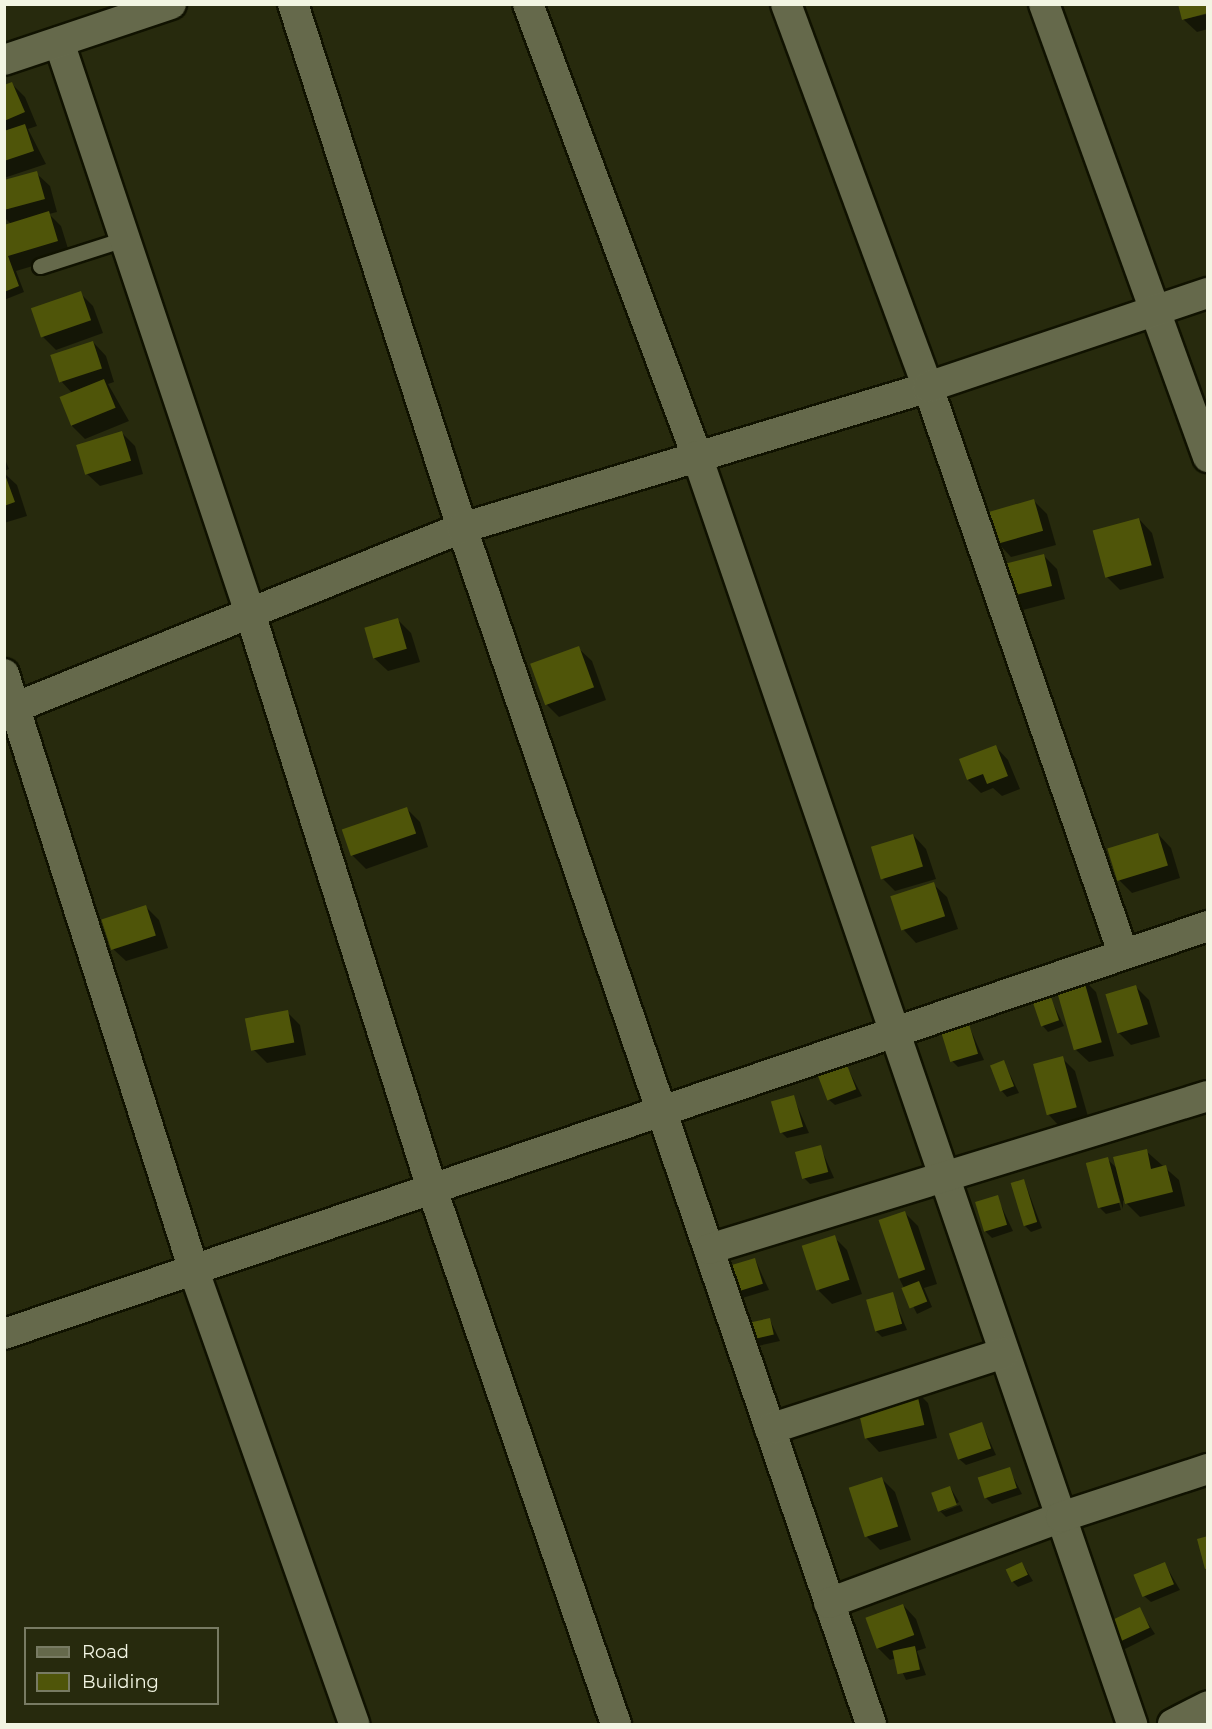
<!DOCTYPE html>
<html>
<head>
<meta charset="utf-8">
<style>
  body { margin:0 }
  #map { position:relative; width:1212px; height:1729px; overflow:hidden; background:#272a0d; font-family:Montserrat,sans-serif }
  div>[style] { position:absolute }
  .shadow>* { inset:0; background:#0007 }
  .building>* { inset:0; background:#4f5509; transform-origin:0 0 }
  .roads { filter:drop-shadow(2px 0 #101200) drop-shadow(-2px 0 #101200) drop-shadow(0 2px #101200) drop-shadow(0 -2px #101200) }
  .service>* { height:15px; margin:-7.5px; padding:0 7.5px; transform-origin:7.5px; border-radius:7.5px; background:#65694b }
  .minor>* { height:30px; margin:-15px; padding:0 15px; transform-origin:15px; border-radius:15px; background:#65694b }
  span { translate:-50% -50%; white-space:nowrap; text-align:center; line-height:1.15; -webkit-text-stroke:6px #272a0d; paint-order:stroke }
  .frame { position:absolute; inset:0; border:6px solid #f2f5e3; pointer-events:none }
  .legend { position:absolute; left:24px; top:1627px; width:195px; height:78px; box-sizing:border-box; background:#272a0d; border:2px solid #787b63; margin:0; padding:8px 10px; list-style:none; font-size:18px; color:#f2f5e3 }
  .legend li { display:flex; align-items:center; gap:12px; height:30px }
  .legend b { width:30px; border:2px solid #787b63 }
</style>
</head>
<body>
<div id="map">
  <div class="shadow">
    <div style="clip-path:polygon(1208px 14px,1208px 29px,1197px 32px,1183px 19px)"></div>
    <div style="clip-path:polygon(12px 84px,25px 97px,37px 126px,28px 129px,46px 164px,4px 178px,4px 87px)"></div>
    <div style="clip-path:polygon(36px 173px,50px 186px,57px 212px,49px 214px,61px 226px,70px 255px,16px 271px,24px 292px,4px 300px,4px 226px,11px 224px,4px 217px,4px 182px)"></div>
    <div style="clip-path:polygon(80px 293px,93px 306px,103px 333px,56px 350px,43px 337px)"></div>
    <div style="clip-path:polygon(93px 342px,106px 356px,114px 382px,108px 384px,129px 421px,85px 439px,72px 426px,72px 393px,61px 381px)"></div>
    <div style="clip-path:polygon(122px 433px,135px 446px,143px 474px,100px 486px,86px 473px)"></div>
    <div style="clip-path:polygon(4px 457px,9px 469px,4px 471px)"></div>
    <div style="clip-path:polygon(4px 473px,17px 485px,27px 516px,4px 523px)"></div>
    <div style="clip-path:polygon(1034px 501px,1047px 514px,1056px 545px,1011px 557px,998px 543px)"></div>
    <div style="clip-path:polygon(1139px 519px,1152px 533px,1164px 578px,1120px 590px,1107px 577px)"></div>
    <div style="clip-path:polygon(1044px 556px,1057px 569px,1065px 599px,1023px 610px,1009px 597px)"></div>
    <div style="clip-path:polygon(398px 620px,411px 633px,420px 662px,388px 671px,374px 658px)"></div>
    <div style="clip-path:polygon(578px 648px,592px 661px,606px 700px,559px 717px,546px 704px)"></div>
    <div style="clip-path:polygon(995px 746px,1008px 760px,1020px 789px,1002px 796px,993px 788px,981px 793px,968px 780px)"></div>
    <div style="clip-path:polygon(406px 808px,420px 822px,428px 847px,366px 869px,352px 855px)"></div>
    <div style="clip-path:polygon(1158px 834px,1171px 848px,1180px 878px,1132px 893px,1119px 880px)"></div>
    <div style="clip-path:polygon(913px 835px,926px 849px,936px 879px,895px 891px,882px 878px)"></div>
    <div style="clip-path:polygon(933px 884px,947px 897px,958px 929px,916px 943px,903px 929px)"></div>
    <div style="clip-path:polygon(146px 907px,159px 920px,168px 948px,126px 961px,112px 948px)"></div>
    <div style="clip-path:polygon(1083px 979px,1096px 992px,1114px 1056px,1089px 1062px,1075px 1049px)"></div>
    <div style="clip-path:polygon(1136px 987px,1149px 1000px,1160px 1037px,1131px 1045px,1118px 1032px)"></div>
    <div style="clip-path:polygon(1048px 993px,1064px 1026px,1048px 1032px,1042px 1025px)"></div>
    <div style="clip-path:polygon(287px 1012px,300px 1025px,306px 1055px,267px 1063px,254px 1050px)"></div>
    <div style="clip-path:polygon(969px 1026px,984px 1060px,958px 1067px,952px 1061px)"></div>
    <div style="clip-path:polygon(1062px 1058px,1075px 1071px,1089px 1120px,1061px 1128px,1048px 1114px)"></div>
    <div style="clip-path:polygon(1004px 1062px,1019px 1093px,1007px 1097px,1001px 1090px)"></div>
    <div style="clip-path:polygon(847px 1067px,862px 1096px,835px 1105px,828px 1099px)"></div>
    <div style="clip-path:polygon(793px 1096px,809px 1133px,787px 1138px,781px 1132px)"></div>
    <div style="clip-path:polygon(820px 1146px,834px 1178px,810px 1184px,804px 1178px)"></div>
    <div style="clip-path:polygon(1146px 1151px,1179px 1180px,1185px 1206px,1140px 1217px,1123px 1200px,1123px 1209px,1108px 1164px,1121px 1210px,1106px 1214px,1100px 1208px,1107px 1159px,1118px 1169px)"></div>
    <div style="clip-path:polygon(1024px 1180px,1042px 1228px,1031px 1232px,1024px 1225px)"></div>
    <div style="clip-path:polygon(997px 1197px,1013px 1231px,992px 1238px,985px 1231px)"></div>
    <div style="clip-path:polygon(905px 1213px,918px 1226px,937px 1284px,924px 1288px,932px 1307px,917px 1314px,899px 1278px)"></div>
    <div style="clip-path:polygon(834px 1237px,847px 1250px,862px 1294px,832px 1304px,819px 1291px)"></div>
    <div style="clip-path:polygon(755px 1259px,769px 1290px,739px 1299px,733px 1293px)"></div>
    <div style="clip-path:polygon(892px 1294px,907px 1330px,882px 1337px,876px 1331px)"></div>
    <div style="clip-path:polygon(770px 1320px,780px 1341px,758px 1346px,751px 1340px)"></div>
    <div style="clip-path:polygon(915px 1390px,928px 1403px,937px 1438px,879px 1452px,866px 1438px)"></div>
    <div style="clip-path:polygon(982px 1424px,996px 1455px,966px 1465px,959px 1459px)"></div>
    <div style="clip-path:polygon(1009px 1469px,1022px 1494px,992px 1504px,986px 1498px)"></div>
    <div style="clip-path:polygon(882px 1479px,895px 1492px,911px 1540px,880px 1550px,867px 1537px)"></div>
    <div style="clip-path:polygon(950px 1487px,959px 1502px,941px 1512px,940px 1511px)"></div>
    <div style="clip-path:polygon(960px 1505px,963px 1511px,946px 1517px,941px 1512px)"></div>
    <div style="clip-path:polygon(1022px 1563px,1033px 1581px,1018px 1587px,1012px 1581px)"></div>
    <div style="clip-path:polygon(1165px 1564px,1180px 1590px,1151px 1602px,1144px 1596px)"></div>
    <div style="clip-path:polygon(903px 1605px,916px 1619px,926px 1648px,917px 1651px,926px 1675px,906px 1680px,896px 1658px,890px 1660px,877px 1647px)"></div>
    <div style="clip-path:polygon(1139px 1609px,1155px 1634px,1123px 1650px,1116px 1644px)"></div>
  </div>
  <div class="building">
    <div style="clip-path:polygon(1178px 4px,1208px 4px,1208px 13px,1182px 20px)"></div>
    <div style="clip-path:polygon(12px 82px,25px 112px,4px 121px,4px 85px)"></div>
    <div style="clip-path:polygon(25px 124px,34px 151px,4px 161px,4px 131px)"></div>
    <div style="clip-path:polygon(37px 171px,45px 199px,4px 210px,4px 180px)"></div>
    <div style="clip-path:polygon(49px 211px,58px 241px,8px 256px,19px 286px,4px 292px,4px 225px)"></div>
    <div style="left:81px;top:291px;width:31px;height:53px;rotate:71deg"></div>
    <div style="left:93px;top:341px;width:29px;height:45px;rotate:72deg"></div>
    <div style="left:104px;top:379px;width:31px;height:48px;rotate:68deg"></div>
    <div style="left:122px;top:431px;width:31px;height:48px;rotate:73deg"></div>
    <div style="clip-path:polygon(4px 472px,15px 502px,4px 506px)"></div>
    <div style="left:1034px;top:499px;width:33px;height:48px;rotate:74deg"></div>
    <div style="left:1139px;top:518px;width:49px;height:48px;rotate:75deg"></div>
    <div style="left:1044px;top:554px;width:33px;height:46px;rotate:76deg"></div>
    <div style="left:398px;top:618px;width:32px;height:35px;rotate:74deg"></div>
    <div style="left:579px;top:646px;width:44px;height:52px;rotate:70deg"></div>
    <div style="clip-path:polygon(996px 745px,1008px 776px,987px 784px,983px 774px,967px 780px,959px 759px)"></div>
    <div style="left:407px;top:807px;width:28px;height:69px;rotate:71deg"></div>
    <div style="left:1158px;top:833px;width:34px;height:53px;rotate:73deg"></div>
    <div style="left:913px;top:834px;width:34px;height:44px;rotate:73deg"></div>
    <div style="left:934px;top:882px;width:36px;height:46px;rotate:72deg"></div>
    <div style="left:146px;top:905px;width:32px;height:47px;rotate:72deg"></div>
    <div style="left:1083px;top:977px;width:68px;height:29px;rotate:74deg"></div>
    <div style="left:1136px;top:985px;width:41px;height:32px;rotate:73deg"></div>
    <div style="left:1049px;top:991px;width:31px;height:19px;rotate:71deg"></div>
    <div style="left:288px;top:1010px;width:33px;height:44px;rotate:79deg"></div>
    <div style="left:969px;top:1024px;width:31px;height:29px;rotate:73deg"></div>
    <div style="left:1063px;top:1056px;width:53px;height:31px;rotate:75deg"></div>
    <div style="left:1004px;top:1060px;width:28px;height:15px;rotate:69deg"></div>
    <div style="left:847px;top:1065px;width:26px;height:31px;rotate:69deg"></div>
    <div style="left:794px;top:1095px;width:33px;height:24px;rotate:74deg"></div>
    <div style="left:821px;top:1145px;width:28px;height:27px;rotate:75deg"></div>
    <div style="clip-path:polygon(1147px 1149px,1151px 1169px,1166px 1165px,1173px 1192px,1125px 1204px,1113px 1157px)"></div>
    <div style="left:1108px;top:1157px;width:47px;height:23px;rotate:75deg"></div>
    <div style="left:1024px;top:1179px;width:45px;height:14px;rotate:73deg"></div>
    <div style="left:998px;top:1195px;width:31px;height:24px;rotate:73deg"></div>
    <div style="left:905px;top:1211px;width:62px;height:28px;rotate:71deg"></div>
    <div style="left:835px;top:1235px;width:47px;height:35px;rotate:72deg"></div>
    <div style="left:755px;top:1258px;width:27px;height:32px;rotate:73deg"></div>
    <div style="left:919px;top:1281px;width:22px;height:19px;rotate:68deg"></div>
    <div style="left:893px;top:1292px;width:33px;height:28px;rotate:74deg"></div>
    <div style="left:770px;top:1318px;width:17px;height:25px;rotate:77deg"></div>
    <div style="left:916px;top:1389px;width:37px;height:61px;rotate:77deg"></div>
    <div style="left:982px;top:1422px;width:28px;height:35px;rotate:71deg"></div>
    <div style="left:1010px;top:1467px;width:22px;height:34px;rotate:72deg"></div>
    <div style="left:882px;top:1477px;width:52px;height:35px;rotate:72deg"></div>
    <div style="left:950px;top:1486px;width:20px;height:20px;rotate:70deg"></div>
    <div style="clip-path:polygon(1208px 1536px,1208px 1568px,1205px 1569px,1197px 1539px)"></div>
    <div style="left:1022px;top:1562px;width:14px;height:18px;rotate:65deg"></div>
    <div style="left:1165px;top:1562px;width:24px;height:34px;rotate:68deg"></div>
    <div style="left:903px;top:1604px;width:33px;height:40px;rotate:70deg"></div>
    <div style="left:1140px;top:1607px;width:23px;height:39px;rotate:65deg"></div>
    <div style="left:915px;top:1646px;width:24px;height:23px;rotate:78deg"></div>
  </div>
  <div class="roads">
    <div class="service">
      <div style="left:40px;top:266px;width:88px;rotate:-17.8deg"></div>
    </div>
    <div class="minor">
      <div style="left:293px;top:4px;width:551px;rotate:72.12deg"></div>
      <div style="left:462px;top:528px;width:1264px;rotate:71.12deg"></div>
      <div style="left:528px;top:4px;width:483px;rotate:69.5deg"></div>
      <div style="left:697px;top:456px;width:1341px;rotate:71.06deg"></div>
      <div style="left:786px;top:4px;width:408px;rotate:69.7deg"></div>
      <div style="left:928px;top:387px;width:599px;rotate:70.99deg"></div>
      <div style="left:1044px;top:4px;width:482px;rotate:70.1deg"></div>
      <div style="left:59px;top:42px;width:602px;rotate:71.5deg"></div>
      <div style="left:250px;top:613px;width:607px;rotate:72.46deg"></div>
      <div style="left:433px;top:1192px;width:563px;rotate:71.02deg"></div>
      <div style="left:4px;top:60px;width:176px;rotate:-18.5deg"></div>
      <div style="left:4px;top:674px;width:630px;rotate:72.34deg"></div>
      <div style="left:195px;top:1274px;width:477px;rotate:70.5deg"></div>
      <div style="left:4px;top:712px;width:494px;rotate:-21.9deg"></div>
      <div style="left:462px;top:528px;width:487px;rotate:-16.8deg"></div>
      <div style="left:928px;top:387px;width:295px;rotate:-18.6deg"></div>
      <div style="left:709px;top:1249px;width:522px;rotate:-17.05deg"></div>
      <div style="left:4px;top:1334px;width:1271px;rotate:-18.72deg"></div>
      <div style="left:770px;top:1429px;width:246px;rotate:-18deg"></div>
      <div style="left:829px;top:1603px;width:247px;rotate:-20.3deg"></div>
      <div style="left:1061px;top:1517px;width:155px;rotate:-18.1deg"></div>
      <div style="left:1173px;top:1724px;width:39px;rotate:-27deg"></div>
    </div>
  </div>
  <div class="frame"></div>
  <ul class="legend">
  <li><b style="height:8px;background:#65694b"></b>Road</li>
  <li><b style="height:16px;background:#4f5509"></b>Building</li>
  </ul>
</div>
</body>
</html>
